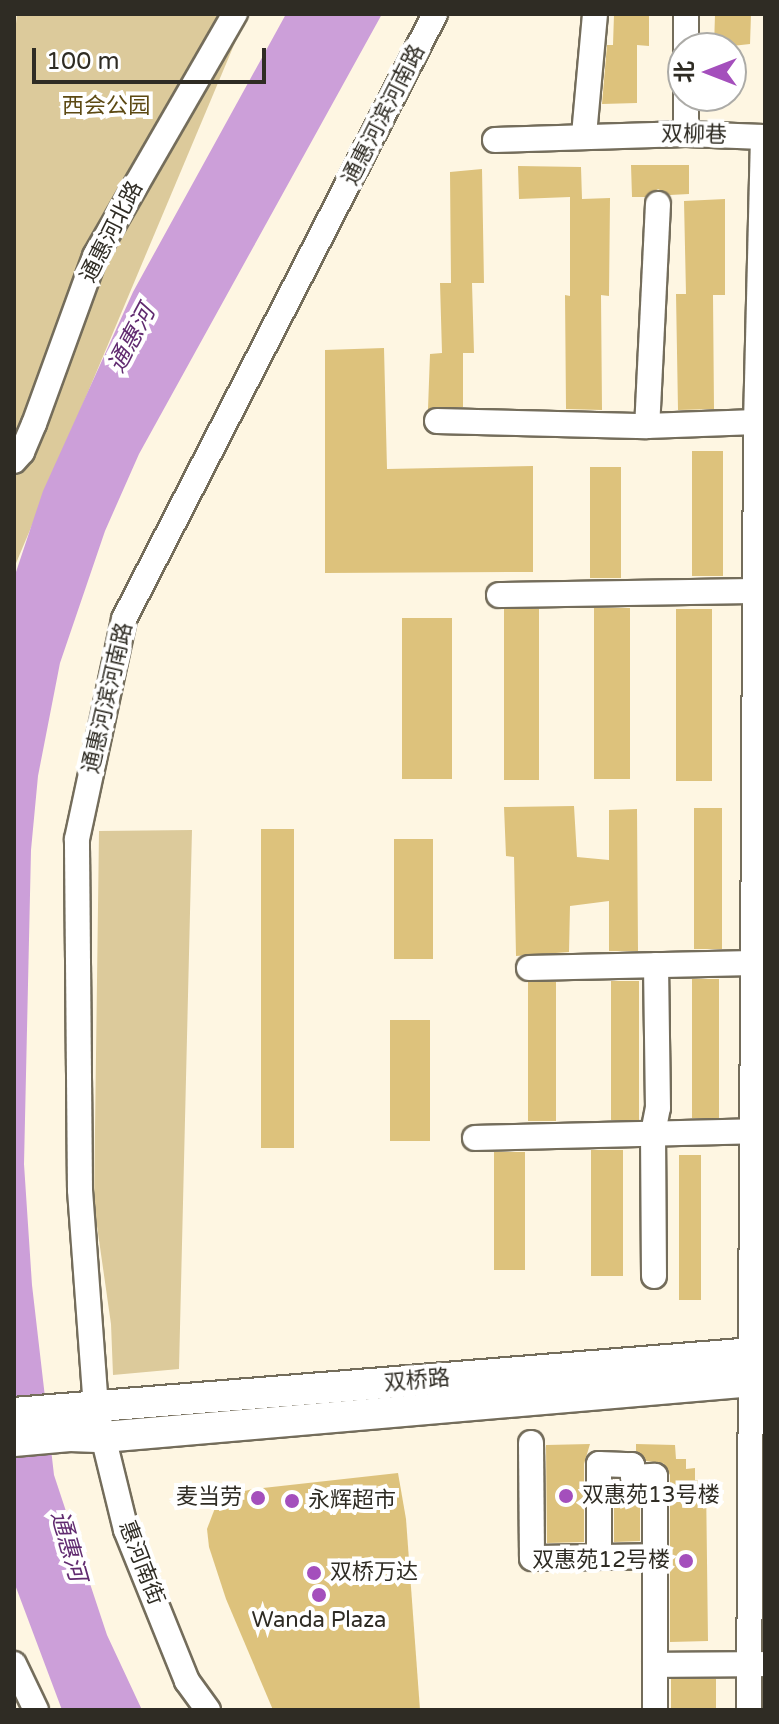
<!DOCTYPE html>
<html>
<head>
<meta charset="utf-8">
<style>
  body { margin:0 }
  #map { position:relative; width:779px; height:1724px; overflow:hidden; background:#fef6e2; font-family:"Varela Round","Noto Sans SC",sans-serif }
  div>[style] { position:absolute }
  .green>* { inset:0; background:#dcca9b }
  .water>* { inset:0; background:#cc9fd9 }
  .building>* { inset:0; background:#ddc27c; transform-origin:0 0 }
  .roads { filter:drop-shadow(2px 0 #746d5b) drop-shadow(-2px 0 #746d5b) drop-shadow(0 2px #746d5b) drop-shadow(0 -2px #746d5b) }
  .minor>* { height:24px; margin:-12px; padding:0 12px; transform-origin:12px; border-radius:12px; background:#fff }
  .major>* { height:30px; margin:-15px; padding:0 15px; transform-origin:15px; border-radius:15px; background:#fff }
  .dots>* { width:22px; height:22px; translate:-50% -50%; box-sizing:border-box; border:4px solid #fff; border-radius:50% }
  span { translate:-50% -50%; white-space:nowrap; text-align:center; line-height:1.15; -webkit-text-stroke:8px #fff; paint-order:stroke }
  .park-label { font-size:22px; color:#5c4913 }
  .street-label { font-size:22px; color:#2f2c24 }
  .poi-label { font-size:22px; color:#2f2c24 }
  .left { translate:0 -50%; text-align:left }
  .right { translate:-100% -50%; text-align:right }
  .water-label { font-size:24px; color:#612b70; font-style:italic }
  .frame { position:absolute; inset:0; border:16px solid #2f2c24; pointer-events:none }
  .north { position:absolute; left:667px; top:32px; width:80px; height:80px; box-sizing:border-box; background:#fff; border:2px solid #acaba7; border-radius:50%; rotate:270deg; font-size:22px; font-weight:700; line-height:32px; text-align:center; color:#2f2c24 }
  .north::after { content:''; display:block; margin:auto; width:28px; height:36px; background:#a44fbc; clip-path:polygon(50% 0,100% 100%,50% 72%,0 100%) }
  .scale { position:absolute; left:32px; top:48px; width:234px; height:36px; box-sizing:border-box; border:4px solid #2f2c24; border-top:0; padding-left:10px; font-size:24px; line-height:28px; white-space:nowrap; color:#2f2c24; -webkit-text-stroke:6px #fff; paint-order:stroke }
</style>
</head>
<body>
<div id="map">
  <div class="green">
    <div style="clip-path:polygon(17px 14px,247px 14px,14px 568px,14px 43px)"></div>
    <div style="clip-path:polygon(192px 830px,179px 1369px,113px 1375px,111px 1324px,94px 1205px,99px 831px)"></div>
  </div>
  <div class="water">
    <div style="clip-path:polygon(286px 14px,382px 14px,139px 454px,105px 531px,60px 663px,38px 776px,31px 850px,24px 1164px,32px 1285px,54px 1475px,107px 1635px,142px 1710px,62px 1710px,14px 1582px,14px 578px,43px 491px,133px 292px)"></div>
  </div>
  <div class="building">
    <div style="clip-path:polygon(614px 14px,649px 14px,649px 46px,637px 45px,637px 103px,602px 104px,607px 45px,613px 45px)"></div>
    <div style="clip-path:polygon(715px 14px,751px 14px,750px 44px,714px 48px)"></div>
    <div style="clip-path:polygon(631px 165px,689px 165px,689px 194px,670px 195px,658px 189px,645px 197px,632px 197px)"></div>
    <div style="clip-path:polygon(518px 166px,581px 167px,582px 199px,610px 198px,609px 296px,601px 295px,602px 410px,566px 409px,565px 295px,570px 296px,570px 197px,519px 199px)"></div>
    <div style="clip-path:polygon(482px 169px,484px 283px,472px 283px,474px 353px,463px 353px,463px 407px,428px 409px,430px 354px,442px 353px,440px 283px,451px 283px,450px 172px)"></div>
    <div style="clip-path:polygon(725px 199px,725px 295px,713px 295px,714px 409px,678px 410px,676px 294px,686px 294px,684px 201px)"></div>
    <div style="clip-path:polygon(384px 348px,387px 469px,533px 466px,533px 572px,325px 573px,325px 350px)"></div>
    <div style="left:723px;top:451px;width:125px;height:31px;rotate:90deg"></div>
    <div style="left:621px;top:467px;width:111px;height:31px;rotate:90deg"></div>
    <div style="left:630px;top:608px;width:171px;height:36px;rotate:90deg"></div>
    <div style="left:539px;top:609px;width:171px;height:35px;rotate:90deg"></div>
    <div style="left:712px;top:609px;width:172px;height:36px;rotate:90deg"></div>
    <div style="left:452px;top:618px;width:161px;height:50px;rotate:90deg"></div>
    <div style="clip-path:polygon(574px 806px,577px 857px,609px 860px,609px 810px,637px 809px,638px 951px,609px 951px,609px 901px,570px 906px,569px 952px,516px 956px,514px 857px,506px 856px,504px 807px)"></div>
    <div style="left:722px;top:808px;width:141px;height:28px;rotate:90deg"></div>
    <div style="left:261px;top:829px;width:33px;height:319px"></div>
    <div style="left:433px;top:839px;width:120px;height:39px;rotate:90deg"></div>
    <div style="left:692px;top:979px;width:27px;height:139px"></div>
    <div style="left:611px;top:981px;width:28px;height:139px"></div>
    <div style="left:556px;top:982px;width:139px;height:28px;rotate:90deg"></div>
    <div style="left:430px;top:1020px;width:121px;height:40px;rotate:90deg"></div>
    <div style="left:623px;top:1150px;width:126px;height:32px;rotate:90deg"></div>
    <div style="left:525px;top:1152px;width:118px;height:31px;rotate:90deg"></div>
    <div style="left:679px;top:1155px;width:22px;height:145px"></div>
    <div style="clip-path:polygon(590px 1444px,584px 1464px,584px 1542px,547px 1543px,546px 1445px)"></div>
    <div style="clip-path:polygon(636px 1444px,675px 1445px,676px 1459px,686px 1459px,686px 1469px,695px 1468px,695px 1480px,706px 1480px,708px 1641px,670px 1642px,670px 1475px,663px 1463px,646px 1461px,636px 1451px)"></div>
    <div style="clip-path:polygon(398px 1473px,406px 1519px,420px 1710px,273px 1710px,226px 1599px,209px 1547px,207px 1529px,215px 1508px,232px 1494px,253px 1489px)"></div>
    <div style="clip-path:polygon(614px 1479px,627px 1491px,640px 1492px,640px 1541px,614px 1542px)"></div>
    <div style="left:716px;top:1679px;width:31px;height:45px;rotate:90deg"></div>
  </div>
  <div class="roads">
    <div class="minor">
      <div style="left:686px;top:14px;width:34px;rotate:90deg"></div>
      <div style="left:686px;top:96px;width:38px;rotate:90deg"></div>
      <div style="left:584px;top:135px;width:121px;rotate:-84.8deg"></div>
      <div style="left:495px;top:140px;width:191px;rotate:-1.8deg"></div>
      <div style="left:686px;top:134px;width:77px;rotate:2.2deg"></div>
      <div style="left:763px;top:137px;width:285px;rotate:91.4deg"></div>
      <div style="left:756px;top:422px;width:1288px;rotate:90.31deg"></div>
      <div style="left:658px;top:204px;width:222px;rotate:92.8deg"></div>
      <div style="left:647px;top:426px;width:109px;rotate:-2.1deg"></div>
      <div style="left:437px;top:421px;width:210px;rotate:1.4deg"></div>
      <div style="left:14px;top:461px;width:12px;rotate:-48deg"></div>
      <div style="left:22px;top:452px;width:30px;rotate:-67deg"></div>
      <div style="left:34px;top:424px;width:179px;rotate:-70deg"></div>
      <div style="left:95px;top:256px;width:280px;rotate:-60deg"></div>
      <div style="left:499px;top:595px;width:257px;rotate:-0.9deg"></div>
      <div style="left:529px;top:968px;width:223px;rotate:-1.3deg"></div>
      <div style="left:475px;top:1138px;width:277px;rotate:-1.4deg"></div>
      <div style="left:654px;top:1276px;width:143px;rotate:-90.4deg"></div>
      <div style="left:653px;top:1133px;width:25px;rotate:-79deg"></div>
      <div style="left:658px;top:1108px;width:143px;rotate:-90.8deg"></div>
      <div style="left:531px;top:1443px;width:115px;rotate:89.5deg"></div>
      <div style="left:532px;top:1558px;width:123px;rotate:-0.9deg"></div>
      <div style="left:599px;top:1557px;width:93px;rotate:-90deg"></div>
      <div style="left:599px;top:1464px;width:33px;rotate:2deg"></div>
      <div style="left:632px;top:1465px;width:12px;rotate:85deg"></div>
      <div style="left:633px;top:1477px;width:22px;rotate:-3deg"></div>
      <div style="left:655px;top:1476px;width:234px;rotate:90deg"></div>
      <div style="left:14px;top:1664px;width:51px;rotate:64.4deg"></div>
      <div style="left:655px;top:1665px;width:108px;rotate:-0.5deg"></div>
      <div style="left:208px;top:1710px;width:36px;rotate:-126deg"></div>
      <div style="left:187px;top:1681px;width:163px;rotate:-112deg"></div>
      <div style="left:126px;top:1530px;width:126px;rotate:-103.8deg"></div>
      <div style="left:96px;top:1408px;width:219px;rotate:-94.2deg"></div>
      <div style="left:80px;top:1190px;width:351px;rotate:-90.5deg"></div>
      <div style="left:77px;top:839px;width:225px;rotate:-77.9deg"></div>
      <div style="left:124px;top:619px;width:680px;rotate:-62.79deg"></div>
    </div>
    <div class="major">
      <div style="left:14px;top:1413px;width:753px;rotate:-4.64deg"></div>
      <div style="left:14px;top:1441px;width:56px;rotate:-5.1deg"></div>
      <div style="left:70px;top:1436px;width:33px;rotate:2deg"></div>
      <div style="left:103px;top:1437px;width:664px;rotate:-4.92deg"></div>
    </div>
  </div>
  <div class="dots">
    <div style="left:566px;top:1496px;background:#a44fbc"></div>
    <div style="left:258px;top:1498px;background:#a44fbc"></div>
    <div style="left:292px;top:1501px;background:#a44fbc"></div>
    <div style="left:686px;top:1561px;background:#a44fbc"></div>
    <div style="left:314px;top:1573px;background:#a44fbc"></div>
    <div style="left:319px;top:1595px;background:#a44fbc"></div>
  </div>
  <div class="park-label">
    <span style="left:106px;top:107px">西会公园</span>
  </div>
  <div class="street-label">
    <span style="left:384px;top:115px;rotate:-63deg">通惠河滨河南路</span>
    <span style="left:694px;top:135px;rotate:1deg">双柳巷</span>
    <span style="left:112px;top:232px;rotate:-63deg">通惠河北路</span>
    <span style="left:108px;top:698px;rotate:-77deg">通惠河滨河南路</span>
    <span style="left:417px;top:1381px;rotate:-5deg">双桥路</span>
    <span style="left:141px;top:1563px;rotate:69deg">惠河南街</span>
  </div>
  <div class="poi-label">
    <span class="left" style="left:582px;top:1496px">双惠苑13号楼</span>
    <span class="right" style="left:242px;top:1498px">麦当劳</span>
    <span class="left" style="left:308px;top:1501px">永辉超市</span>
    <span class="right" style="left:670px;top:1561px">双惠苑12号楼</span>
    <span class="left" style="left:330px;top:1573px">双桥万达</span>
    <span style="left:319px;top:1621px">Wanda Plaza</span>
  </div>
  <div class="water-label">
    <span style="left:132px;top:339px;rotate:-62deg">通惠河</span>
    <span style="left:68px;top:1546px;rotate:74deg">通惠河</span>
  </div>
  <div class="frame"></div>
  <div class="north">北</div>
  <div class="scale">100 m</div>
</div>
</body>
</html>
